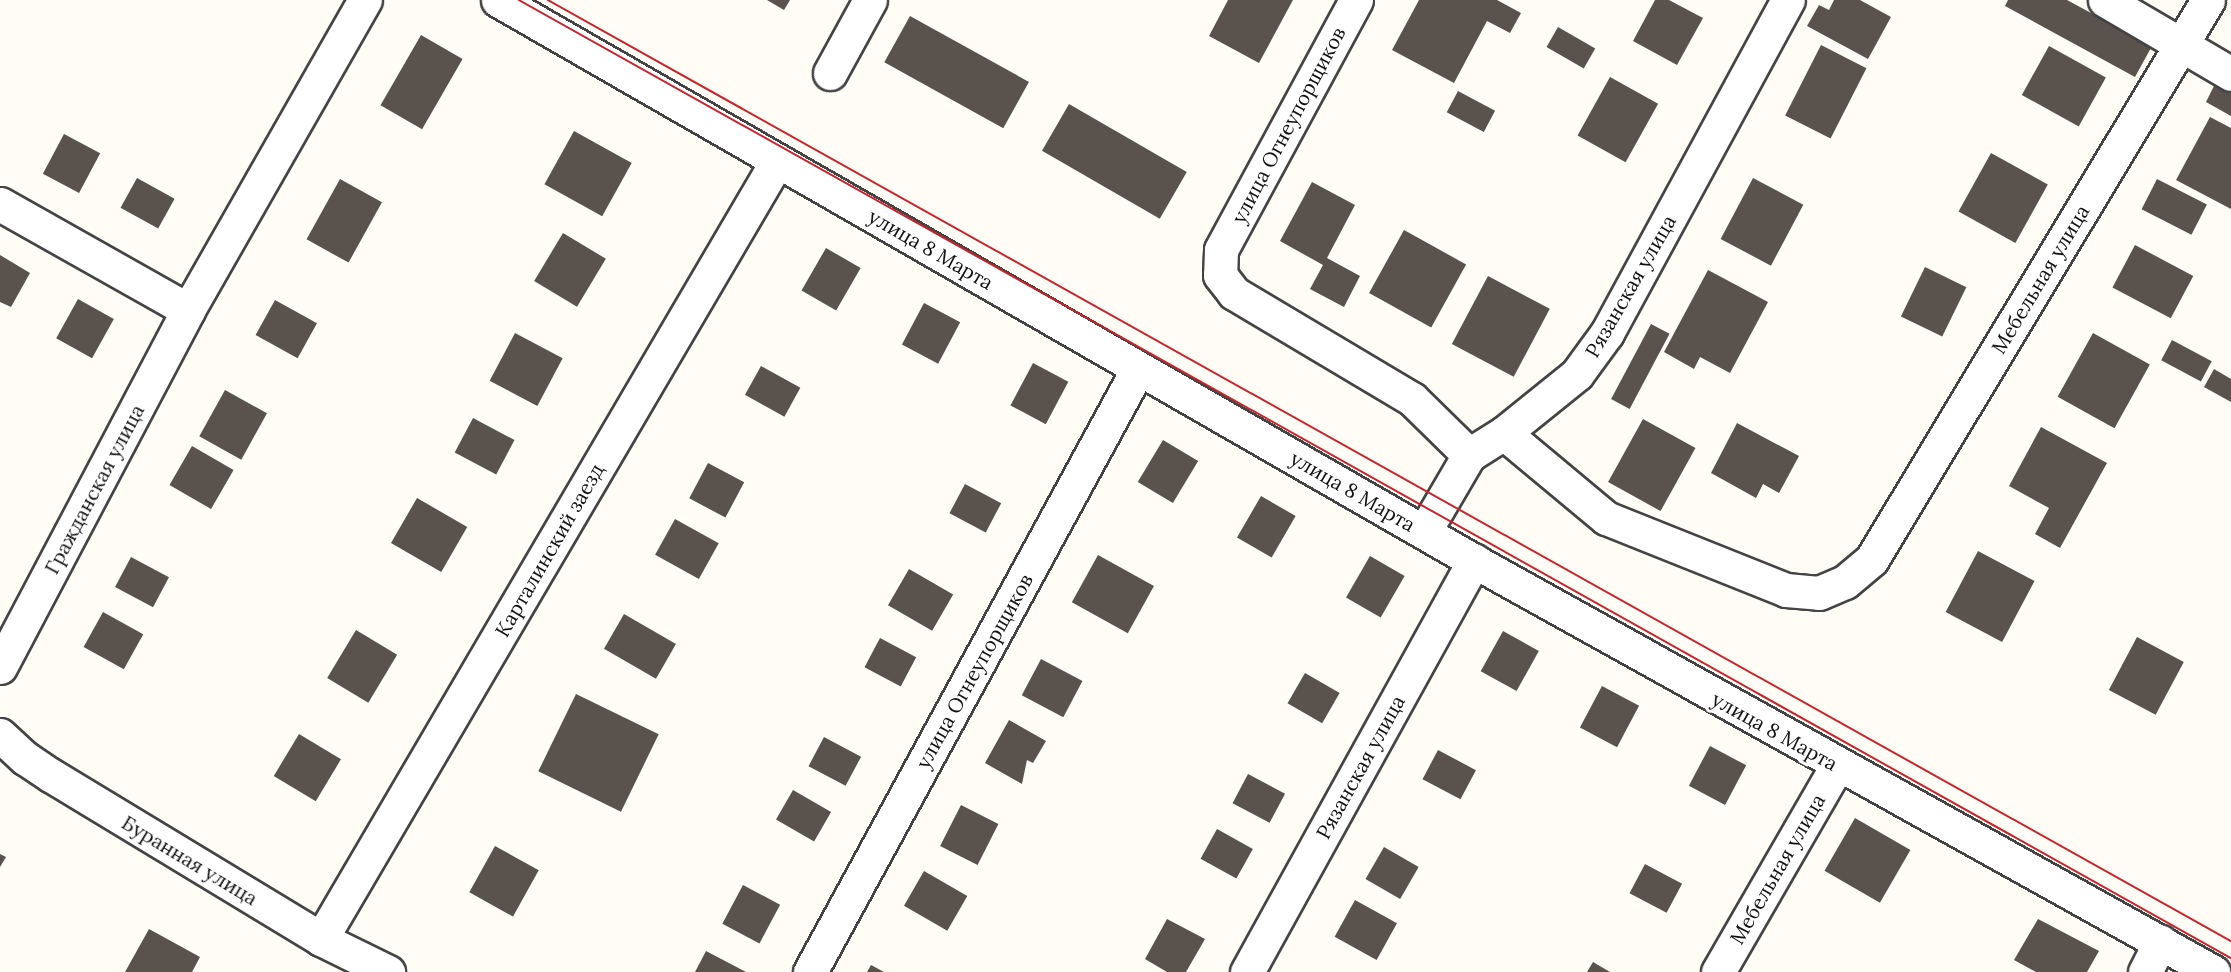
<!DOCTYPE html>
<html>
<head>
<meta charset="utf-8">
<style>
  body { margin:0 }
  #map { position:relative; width:2231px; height:972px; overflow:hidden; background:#fffdf5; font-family:Lora,serif }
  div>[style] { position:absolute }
  .building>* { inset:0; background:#5a524d; transform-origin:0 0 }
  .roads { filter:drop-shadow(2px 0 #444) drop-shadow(-2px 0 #444) drop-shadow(0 2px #444) drop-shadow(0 -2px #444) }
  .minor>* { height:33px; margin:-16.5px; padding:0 16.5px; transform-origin:16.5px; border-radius:16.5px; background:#fff }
  .tertiary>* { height:33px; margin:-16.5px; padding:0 16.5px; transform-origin:16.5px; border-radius:16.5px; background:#fff }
  .tram>* { height:1.5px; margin:-0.75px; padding:0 0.75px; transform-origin:0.75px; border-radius:0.75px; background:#c4262e }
  span { translate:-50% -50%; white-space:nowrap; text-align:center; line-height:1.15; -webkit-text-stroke:6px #fff; paint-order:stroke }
  .street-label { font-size:20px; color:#111 }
</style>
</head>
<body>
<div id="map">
  <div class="building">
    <div style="clip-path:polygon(767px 0,790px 0,784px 10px)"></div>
    <div style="clip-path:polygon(1228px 0,1293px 0,1259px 63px,1209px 36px)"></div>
    <div style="clip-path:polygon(1419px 0,1497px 0,1521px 13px,1510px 33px,1487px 21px,1454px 83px,1392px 50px)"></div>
    <div style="clip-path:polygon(1655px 0,1669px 0,1703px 18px,1677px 65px,1633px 41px)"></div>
    <div style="clip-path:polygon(1834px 0,1860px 0,1891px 17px,1868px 59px,1807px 26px,1819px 5px,1829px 10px)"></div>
    <div style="clip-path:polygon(2008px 0,2067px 0,2152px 46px,2135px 77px,2005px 6px)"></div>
    <div style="left:910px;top:16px;width:136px;height:53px;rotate:29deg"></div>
    <div style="left:1558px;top:27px;width:43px;height:23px;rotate:30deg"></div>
    <div style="left:421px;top:35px;width:48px;height:81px;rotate:30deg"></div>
    <div style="left:1821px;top:45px;width:51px;height:79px;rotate:27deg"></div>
    <div style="left:2049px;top:46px;width:65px;height:56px;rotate:29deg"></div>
    <div style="left:1610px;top:77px;width:55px;height:67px;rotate:29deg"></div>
    <div style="clip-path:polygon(2218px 78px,2231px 85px,2231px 116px,2206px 102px)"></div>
    <div style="left:1458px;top:91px;width:42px;height:24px;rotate:28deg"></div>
    <div style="left:1069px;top:104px;width:136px;height:54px;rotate:30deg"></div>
    <div style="clip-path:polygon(2210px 117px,2231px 128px,2231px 209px,2176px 180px)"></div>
    <div style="left:574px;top:131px;width:66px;height:61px;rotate:29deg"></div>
    <div style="left:64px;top:134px;width:41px;height:45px;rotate:28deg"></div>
    <div style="left:1991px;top:153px;width:65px;height:67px;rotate:29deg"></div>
    <div style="left:137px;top:178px;width:43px;height:34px;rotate:29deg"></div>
    <div style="left:1753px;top:178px;width:57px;height:69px;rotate:28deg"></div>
    <div style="left:340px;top:179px;width:48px;height:69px;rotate:29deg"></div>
    <div style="left:2157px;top:179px;width:56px;height:34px;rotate:27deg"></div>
    <div style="clip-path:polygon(1312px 182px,1355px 205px,1327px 258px,1360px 276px,1344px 307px,1310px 289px,1323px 265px,1280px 241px)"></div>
    <div style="left:1404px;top:230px;width:71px;height:72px;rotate:29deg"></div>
    <div style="left:563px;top:233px;width:50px;height:56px;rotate:31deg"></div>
    <div style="left:2135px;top:245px;width:66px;height:48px;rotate:28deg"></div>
    <div style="left:826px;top:248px;width:40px;height:49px;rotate:30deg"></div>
    <div style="clip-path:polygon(0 255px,30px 273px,11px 307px,0 302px)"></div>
    <div style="left:1925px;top:267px;width:46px;height:55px;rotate:26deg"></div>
    <div style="clip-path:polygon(1708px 270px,1768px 302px,1730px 373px,1700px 357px,1694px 369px,1664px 352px)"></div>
    <div style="left:1488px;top:276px;width:70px;height:77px;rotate:28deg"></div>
    <div style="left:78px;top:299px;width:41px;height:45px;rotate:29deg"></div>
    <div style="left:275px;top:300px;width:48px;height:40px;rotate:29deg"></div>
    <div style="left:924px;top:303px;width:41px;height:47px;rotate:28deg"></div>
    <div style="left:1651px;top:324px;width:21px;height:85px;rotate:28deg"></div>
    <div style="left:515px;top:333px;width:54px;height:54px;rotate:28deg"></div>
    <div style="left:2093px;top:333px;width:65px;height:73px;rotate:29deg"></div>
    <div style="left:2172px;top:340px;width:45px;height:23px;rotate:28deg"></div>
    <div style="left:1033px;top:363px;width:40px;height:48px;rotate:28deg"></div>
    <div style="left:761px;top:366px;width:45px;height:33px;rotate:29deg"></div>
    <div style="clip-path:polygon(2214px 369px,2231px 379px,2231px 402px,2204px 387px)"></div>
    <div style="left:225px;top:390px;width:48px;height:53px;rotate:29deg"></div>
    <div style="left:473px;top:418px;width:47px;height:39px;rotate:28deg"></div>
    <div style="left:1643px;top:419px;width:60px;height:72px;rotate:29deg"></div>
    <div style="clip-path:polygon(1737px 423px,1799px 456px,1779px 493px,1763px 484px,1756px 498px,1711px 473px)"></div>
    <div style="clip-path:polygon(2041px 427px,2107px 463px,2060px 548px,2035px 534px,2049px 508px,2009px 486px)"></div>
    <div style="left:1163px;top:440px;width:41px;height:49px;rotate:31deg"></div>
    <div style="left:192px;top:446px;width:48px;height:45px;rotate:30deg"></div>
    <div style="left:708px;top:463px;width:41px;height:40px;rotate:28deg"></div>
    <div style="left:965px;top:484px;width:41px;height:33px;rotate:28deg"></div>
    <div style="left:1261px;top:496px;width:40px;height:48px;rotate:30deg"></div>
    <div style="left:417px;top:498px;width:58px;height:52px;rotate:30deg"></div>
    <div style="left:675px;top:519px;width:50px;height:41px;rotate:29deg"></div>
    <div style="left:1978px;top:551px;width:64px;height:69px;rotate:28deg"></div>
    <div style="left:1098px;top:555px;width:64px;height:54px;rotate:29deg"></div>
    <div style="left:1370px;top:556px;width:40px;height:48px;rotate:30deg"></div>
    <div style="left:131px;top:557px;width:43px;height:34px;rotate:28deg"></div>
    <div style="left:909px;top:569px;width:51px;height:42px;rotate:30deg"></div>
    <div style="left:103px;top:612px;width:46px;height:40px;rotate:29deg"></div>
    <div style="left:624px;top:614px;width:60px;height:40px;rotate:30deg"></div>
    <div style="left:356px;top:630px;width:48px;height:56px;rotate:31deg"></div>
    <div style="left:1503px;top:631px;width:41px;height:46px;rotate:29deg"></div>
    <div style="left:2137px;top:637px;width:53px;height:60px;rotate:28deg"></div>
    <div style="left:880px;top:638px;width:41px;height:33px;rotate:28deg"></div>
    <div style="left:1041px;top:659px;width:47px;height:41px;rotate:28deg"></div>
    <div style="left:1305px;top:673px;width:40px;height:35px;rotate:30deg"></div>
    <div style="left:1602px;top:686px;width:42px;height:47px;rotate:28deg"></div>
    <div style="left:576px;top:694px;width:92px;height:86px;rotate:26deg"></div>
    <div style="clip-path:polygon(1009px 720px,1046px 741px,1033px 763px,1027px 760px,1022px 784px,985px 763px)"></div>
    <div style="left:299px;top:734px;width:49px;height:49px;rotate:31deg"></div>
    <div style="left:824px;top:737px;width:42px;height:33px;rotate:28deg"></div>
    <div style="left:1710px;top:746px;width:41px;height:45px;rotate:28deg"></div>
    <div style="left:1438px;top:750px;width:43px;height:33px;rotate:28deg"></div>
    <div style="left:1248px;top:774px;width:42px;height:33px;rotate:28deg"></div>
    <div style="left:793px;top:790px;width:44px;height:34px;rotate:30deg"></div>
    <div style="left:961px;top:805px;width:42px;height:46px;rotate:27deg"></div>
    <div style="left:1855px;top:818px;width:64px;height:61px;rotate:30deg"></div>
    <div style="left:1217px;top:829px;width:41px;height:34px;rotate:29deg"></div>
    <div style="left:495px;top:846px;width:50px;height:53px;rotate:29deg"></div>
    <div style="left:1384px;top:847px;width:40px;height:37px;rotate:30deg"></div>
    <div style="clip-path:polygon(0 854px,6px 857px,0 867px)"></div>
    <div style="left:1645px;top:864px;width:42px;height:33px;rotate:28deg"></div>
    <div style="left:924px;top:871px;width:50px;height:40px;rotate:30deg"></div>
    <div style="left:743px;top:885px;width:42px;height:44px;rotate:28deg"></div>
    <div style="left:1355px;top:900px;width:48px;height:42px;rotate:29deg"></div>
    <div style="clip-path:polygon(1167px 919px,1205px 939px,1186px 972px,1167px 972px,1145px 959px)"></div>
    <div style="clip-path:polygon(2038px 919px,2099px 951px,2087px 972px,2036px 972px,2014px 960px)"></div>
    <div style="clip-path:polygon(149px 929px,200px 957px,192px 972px,125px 972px)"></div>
    <div style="clip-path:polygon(706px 951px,746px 972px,695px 972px)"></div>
    <div style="clip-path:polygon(1593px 962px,1610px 972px,1587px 972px)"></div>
    <div style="clip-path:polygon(871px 965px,884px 972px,867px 972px)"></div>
  </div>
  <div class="roads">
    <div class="minor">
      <div style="left:1356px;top:0;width:284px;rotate:118.4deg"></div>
      <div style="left:1221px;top:250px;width:25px;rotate:92deg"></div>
      <div style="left:1220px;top:275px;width:23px;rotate:52deg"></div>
      <div style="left:1234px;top:293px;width:207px;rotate:30.8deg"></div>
      <div style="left:1412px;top:399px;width:80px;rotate:44.5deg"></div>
      <div style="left:2105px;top:0;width:146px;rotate:30.4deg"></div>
      <div style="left:830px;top:73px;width:83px;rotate:-61.3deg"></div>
      <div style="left:0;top:204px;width:216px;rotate:29.4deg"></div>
      <div style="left:1504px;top:433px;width:133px;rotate:39.8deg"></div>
      <div style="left:1606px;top:518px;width:194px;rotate:21.8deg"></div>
      <div style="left:1786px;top:590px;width:33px;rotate:5deg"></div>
      <div style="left:1819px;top:593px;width:28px;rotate:-23deg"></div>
      <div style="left:1845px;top:582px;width:35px;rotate:-40deg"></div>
      <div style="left:1872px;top:559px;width:652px;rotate:-58.99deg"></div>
      <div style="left:1424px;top:532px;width:89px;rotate:-59.7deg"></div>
      <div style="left:1469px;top:455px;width:41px;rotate:-32.2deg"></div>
      <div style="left:1504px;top:433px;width:94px;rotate:-38.9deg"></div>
      <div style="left:1577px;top:374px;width:51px;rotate:-53.8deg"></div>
      <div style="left:1607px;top:333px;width:379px;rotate:-61.5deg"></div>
      <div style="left:0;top:667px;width:403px;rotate:-62.2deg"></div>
      <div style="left:188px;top:310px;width:357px;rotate:-60.3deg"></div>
      <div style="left:0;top:735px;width:34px;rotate:43deg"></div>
      <div style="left:25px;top:758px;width:32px;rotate:34deg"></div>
      <div style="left:52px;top:776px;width:315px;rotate:31.2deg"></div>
      <div style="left:321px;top:939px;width:75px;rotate:26.2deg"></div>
      <div style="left:321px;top:939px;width:902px;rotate:-59.62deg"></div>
      <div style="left:810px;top:972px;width:686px;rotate:-61.46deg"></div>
      <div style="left:1247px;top:972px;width:470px;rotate:-61.1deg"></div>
      <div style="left:1718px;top:972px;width:238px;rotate:-60deg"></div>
      <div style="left:2145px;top:972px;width:34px;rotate:-63deg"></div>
    </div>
    <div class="tertiary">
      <div style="left:498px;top:0;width:1126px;rotate:29.89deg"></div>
      <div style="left:1474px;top:561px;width:846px;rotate:29.08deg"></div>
    </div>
  </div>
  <div class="tram">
    <div style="left:519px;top:0;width:1962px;rotate:29.23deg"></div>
    <div style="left:548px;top:0;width:1928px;rotate:29.21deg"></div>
  </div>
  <div class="street-label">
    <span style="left:1288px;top:125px;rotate:-62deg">улица Огнеупорщиков</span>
    <span style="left:931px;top:249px;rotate:30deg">улица 8 Марта</span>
    <span style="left:2040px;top:279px;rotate:-59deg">Мебельная улица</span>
    <span style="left:1630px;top:286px;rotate:-60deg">Рязанская улица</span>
    <span style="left:94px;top:489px;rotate:-62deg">Гражданская улица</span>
    <span style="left:1353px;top:491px;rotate:30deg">улица 8 Марта</span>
    <span style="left:549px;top:550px;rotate:-60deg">Карталинский заезд</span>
    <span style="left:974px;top:671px;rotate:-61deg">улица Огнеупорщиков</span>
    <span style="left:1775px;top:731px;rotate:29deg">улица 8 Марта</span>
    <span style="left:1360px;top:767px;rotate:-61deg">Рязанская улица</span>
    <span style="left:190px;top:860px;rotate:31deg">Буранная улица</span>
    <span style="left:1777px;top:869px;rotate:-60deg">Мебельная улица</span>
  </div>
</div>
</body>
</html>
